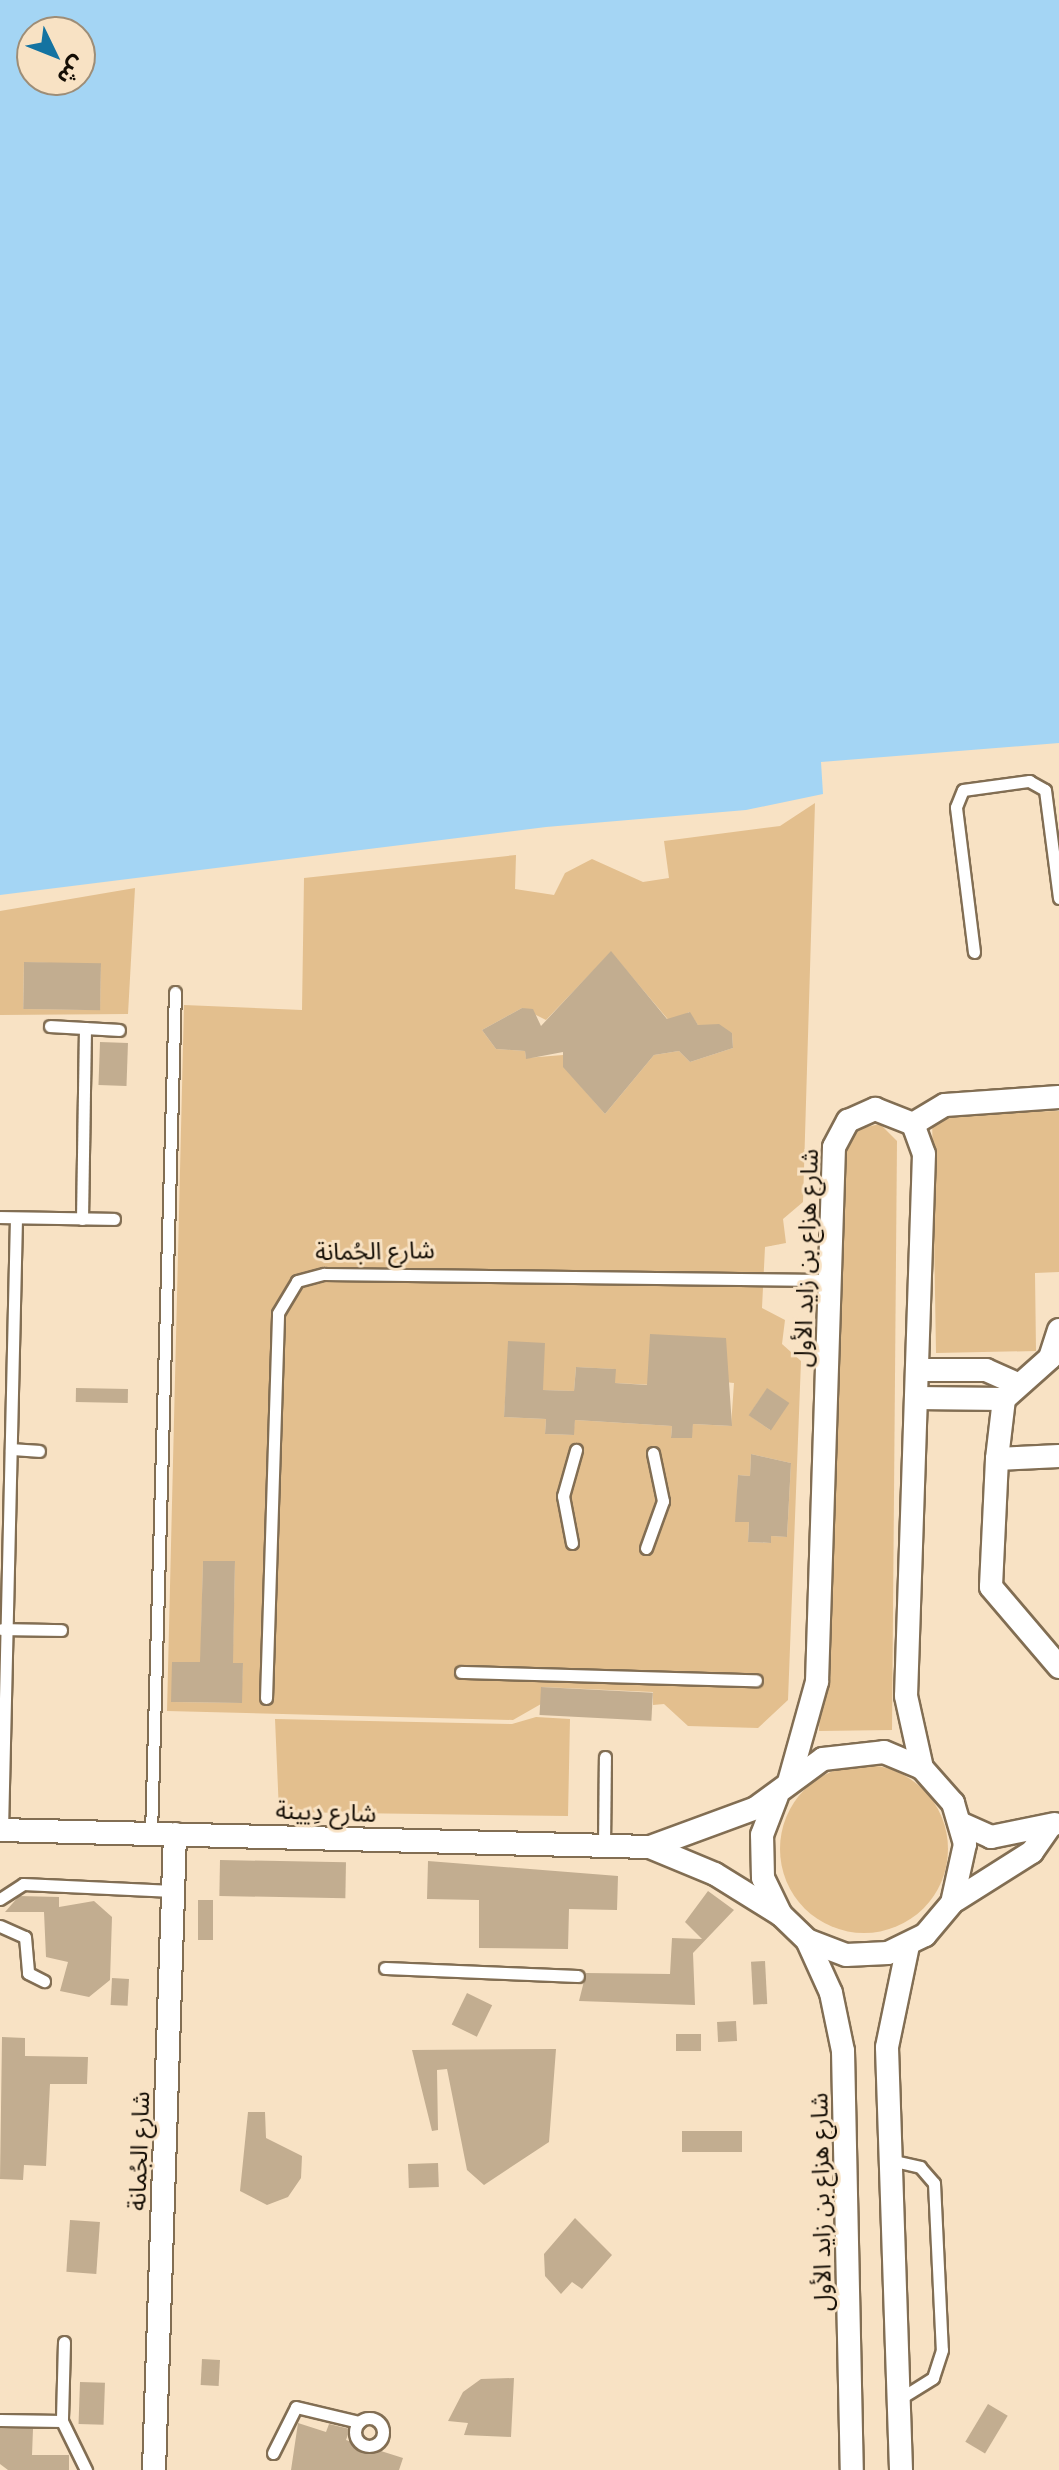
<!DOCTYPE html>
<html>
<head>
<meta charset="utf-8">
<style>
  body { margin:0 }
  #map { position:relative; width:1059px; height:2470px; overflow:hidden; background:#f8e2c4; font-family:Quicksand,"Noto Sans Arabic",sans-serif }
  div>[style] { position:absolute }
  .green>* { inset:0; background:#e3bf8e }
  .round { border-radius:50% }
  .water>* { inset:0; background:#a4d5f4 }
  .building>* { inset:0; background:#c2ad90; transform-origin:0 0 }
  .roads { filter:drop-shadow(2px 0 #826e53) drop-shadow(-2px 0 #826e53) drop-shadow(0 2px #826e53) drop-shadow(0 -2px #826e53) }
  .service>* { height:11px; margin:-5.5px; padding:0 5.5px; transform-origin:5.5px; border-radius:5.5px; background:#fff }
  .service>.ring { margin:-5.5px; padding:0; box-sizing:content-box; background:none; border:11px solid #fff; border-radius:50% }
  .minor>* { height:22px; margin:-11px; padding:0 11px; transform-origin:11px; border-radius:11px; background:#fff }
  span { translate:-50% -50%; white-space:nowrap; text-align:center; line-height:1.15; -webkit-text-stroke:6px #f8e2c4; paint-order:stroke }
  .street-label { font-size:24px; color:#140d04 }
  .north { position:absolute; left:16px; top:16px; width:80px; height:80px; box-sizing:border-box; background:#f8e2c4; border:2px solid #9d8d77; border-radius:50%; rotate:133deg; font-size:22px; font-weight:700; line-height:32px; text-align:center; color:#140d04 }
  .north::after { content:''; display:block; margin:auto; width:28px; height:36px; background:#1473a1; clip-path:polygon(50% 0,100% 100%,50% 72%,0 100%) }
</style>
</head>
<body>
<div id="map">
  <div class="green">
    <div style="clip-path:polygon(evenodd,815px 803px,803px 1202px,783px 1219px,786px 1243px,765px 1247px,762px 1308px,785px 1320px,782px 1344px,801px 1361px,788px 1700px,758px 1728px,688px 1726px,664px 1704px,653px 1705px,653px 1692px,542px 1687px,541px 1704px,513px 1720px,167px 1711px,184px 1005px,302px 1010px,304px 878px,516px 855px,515px 889px,554px 895px,565px 873px,592px 859px,643px 882px,669px 878px,664px 841px,780px 826px,815px 803px,611px 952px,671px 1023px,689px 1012px,698px 1025px,732px 1033px,733px 1048px,690px 1062px,679px 1051px,654px 1055px,605px 1114px,564px 1067px,563px 1055px,526px 1058px,525px 1051px,496px 1049px,482px 1030px,522px 1008px,546px 1020px,611px 952px,815px 803px,726px 1338px,724px 1382px,734px 1383px,731px 1426px,693px 1424px,691px 1438px,671px 1437px,672px 1426px,575px 1420px,573px 1435px,545px 1434px,546px 1419px,504px 1417px,509px 1342px,543px 1390px,574px 1391px,576px 1367px,615px 1369px,615px 1383px,654px 1385px,726px 1338px,815px 803px,767px 1389px,788px 1403px,770px 1430px,749px 1415px,767px 1389px,815px 803px,751px 1454px,791px 1463px,787px 1537px,771px 1536px,770px 1543px,748px 1542px,749px 1522px,736px 1522px,738px 1475px,750px 1476px,751px 1454px,815px 803px,203px 1561px,235px 1562px,233px 1646px,201px 1645px,203px 1561px,815px 803px,243px 1664px,241px 1703px,171px 1702px,243px 1664px)"></div>
    <div style="clip-path:polygon(evenodd,135px 888px,128px 1014px,0 1015px,0 911px,135px 888px,24px 962px,101px 965px,100px 1010px,23px 1009px,24px 962px)"></div>
    <div style="clip-path:polygon(1059px 1111px,1059px 1272px,1035px 1273px,1036px 1351px,936px 1353px,932px 1114px)"></div>
    <div style="clip-path:polygon(880px 1124px,897px 1141px,892px 1730px,819px 1731px,838px 1156px,853px 1130px)"></div>
    <div style="clip-path:polygon(536px 1717px,570px 1719px,568px 1816px,279px 1812px,275px 1719px,512px 1724px)"></div>
    <div class="round" style="left:780px;top:1765px;width:168px;height:168px"></div>
  </div>
  <div class="water">
    <div style="clip-path:polygon(evenodd,0 0,1059px 0,1059px 743px,821px 762px,823px 794px,746px 810px,546px 827px,0 895px,0 0,32px 32px,80px 32px,80px 80px,32px 80px,32px 32px)"></div>
  </div>
  <div class="building">
    <div style="clip-path:polygon(611px 951px,667px 1019px,690px 1012px,698px 1025px,719px 1024px,732px 1033px,733px 1048px,690px 1062px,679px 1051px,654px 1055px,605px 1114px,563px 1067px,563px 1052px,526px 1059px,525px 1051px,496px 1049px,482px 1030px,522px 1008px,533px 1009px,541px 1026px)"></div>
    <div style="left:24px;top:962px;width:77px;height:47px;rotate:1deg"></div>
    <div style="left:100px;top:1042px;width:28px;height:43px;rotate:2deg"></div>
    <div style="clip-path:polygon(650px 1334px,726px 1338px,732px 1426px,693px 1424px,692px 1438px,671px 1438px,672px 1426px,575px 1420px,574px 1435px,545px 1434px,546px 1419px,504px 1417px,508px 1341px,545px 1343px,543px 1390px,574px 1391px,576px 1367px,616px 1369px,615px 1383px,647px 1385px)"></div>
    <div style="left:76px;top:1388px;width:52px;height:14px;rotate:1deg"></div>
    <div style="left:767px;top:1388px;width:27px;height:33px;rotate:34deg"></div>
    <div style="clip-path:polygon(751px 1454px,791px 1463px,787px 1537px,771px 1536px,771px 1543px,748px 1542px,749px 1522px,735px 1522px,738px 1475px,750px 1476px)"></div>
    <div style="clip-path:polygon(203px 1561px,235px 1561px,233px 1663px,243px 1663px,242px 1703px,171px 1702px,172px 1662px,200px 1662px)"></div>
    <div style="left:541px;top:1687px;width:112px;height:28px;rotate:3deg"></div>
    <div style="left:220px;top:1860px;width:126px;height:36px;rotate:1deg"></div>
    <div style="clip-path:polygon(428px 1861px,618px 1876px,617px 1910px,569px 1909px,568px 1949px,479px 1948px,479px 1900px,427px 1899px)"></div>
    <div style="clip-path:polygon(708px 1891px,734px 1910px,693px 1953px,695px 2005px,579px 2001px,586px 1973px,670px 1974px,672px 1938px,702px 1939px,685px 1922px)"></div>
    <div style="clip-path:polygon(19px 1896px,59px 1897px,59px 1907px,94px 1901px,112px 1917px,110px 1980px,89px 1997px,60px 1991px,68px 1962px,46px 1957px,44px 1912px,5px 1912px)"></div>
    <div style="left:198px;top:1900px;width:15px;height:40px"></div>
    <div style="left:765px;top:1961px;width:43px;height:14px;rotate:87deg"></div>
    <div style="left:112px;top:1978px;width:17px;height:27px;rotate:3deg"></div>
    <div style="left:467px;top:1993px;width:28px;height:35px;rotate:26deg"></div>
    <div style="left:736px;top:2021px;width:20px;height:19px;rotate:87deg"></div>
    <div style="left:701px;top:2034px;width:17px;height:25px;rotate:90deg"></div>
    <div style="clip-path:polygon(2px 2037px,25px 2038px,25px 2056px,88px 2057px,87px 2084px,50px 2084px,46px 2166px,24px 2165px,23px 2180px,0 2179px)"></div>
    <div style="clip-path:polygon(556px 2049px,549px 2142px,484px 2185px,467px 2170px,447px 2069px,437px 2070px,438px 2130px,432px 2131px,412px 2050px)"></div>
    <div style="clip-path:polygon(248px 2112px,265px 2112px,266px 2138px,302px 2156px,301px 2178px,288px 2197px,267px 2205px,240px 2191px)"></div>
    <div style="left:742px;top:2131px;width:21px;height:60px;rotate:90deg"></div>
    <div style="left:438px;top:2163px;width:24px;height:30px;rotate:88deg"></div>
    <div style="clip-path:polygon(575px 2218px,612px 2255px,582px 2289px,572px 2282px,561px 2294px,545px 2276px,544px 2254px)"></div>
    <div style="left:70px;top:2220px;width:30px;height:52px;rotate:4deg"></div>
    <div style="left:202px;top:2359px;width:18px;height:26px;rotate:3deg"></div>
    <div style="clip-path:polygon(514px 2378px,511px 2437px,464px 2435px,468px 2423px,448px 2421px,463px 2392px,481px 2379px)"></div>
    <div style="left:80px;top:2382px;width:25px;height:42px;rotate:2deg"></div>
    <div style="left:988px;top:2404px;width:23px;height:44px;rotate:31deg"></div>
    <div style="clip-path:polygon(298px 2423px,326px 2432px,329px 2424px,350px 2429px,346px 2440px,403px 2458px,399px 2470px,291px 2470px)"></div>
    <div style="clip-path:polygon(0 2428px,33px 2429px,32px 2455px,69px 2455px,69px 2470px,8px 2470px,0 2464px)"></div>
  </div>
  <div class="roads">
    <div class="service">
      <div style="left:974px;top:952px;width:146px;rotate:-97.1deg"></div>
      <div style="left:956px;top:807px;width:18px;rotate:-68deg"></div>
      <div style="left:963px;top:790px;width:67px;rotate:-7.8deg"></div>
      <div style="left:1029px;top:781px;width:18px;rotate:29deg"></div>
      <div style="left:1045px;top:790px;width:109px;rotate:82.6deg"></div>
      <div style="left:50px;top:1026px;width:69px;rotate:3.3deg"></div>
      <div style="left:0;top:1217px;width:114px;rotate:1deg"></div>
      <div style="left:82px;top:1219px;width:191px;rotate:-89.1deg"></div>
      <div style="left:11px;top:1449px;width:28px;rotate:4deg"></div>
      <div style="left:572px;top:1543px;width:48px;rotate:-100.8deg"></div>
      <div style="left:563px;top:1496px;width:48px;rotate:-74.2deg"></div>
      <div style="left:646px;top:1548px;width:50px;rotate:-70.1deg"></div>
      <div style="left:663px;top:1501px;width:49px;rotate:-101.8deg"></div>
      <div style="left:2px;top:1629px;width:59px;rotate:1deg"></div>
      <div style="left:461px;top:1672px;width:295px;rotate:1.6deg"></div>
      <div style="left:266px;top:1698px;width:385px;rotate:-88.2deg"></div>
      <div style="left:278px;top:1313px;width:37px;rotate:-59deg"></div>
      <div style="left:297px;top:1281px;width:28px;rotate:-15deg"></div>
      <div style="left:324px;top:1274px;width:506px;rotate:0.68deg"></div>
      <div style="left:2px;top:1830px;width:612px;rotate:-88.69deg"></div>
      <div style="left:151px;top:1834px;width:842px;rotate:-88.37deg"></div>
      <div style="left:604px;top:1846px;width:89px;rotate:-89.4deg"></div>
      <div style="left:0;top:1899px;width:27px;rotate:-33deg"></div>
      <div style="left:23px;top:1884px;width:150px;rotate:2.7deg"></div>
      <div style="left:0;top:1926px;width:27px;rotate:24deg"></div>
      <div style="left:25px;top:1937px;width:36px;rotate:85deg"></div>
      <div style="left:28px;top:1973px;width:18px;rotate:27deg"></div>
      <div style="left:385px;top:1968px;width:193px;rotate:2.4deg"></div>
      <div style="left:890px;top:2160px;width:31px;rotate:13deg"></div>
      <div style="left:920px;top:2167px;width:21px;rotate:49deg"></div>
      <div style="left:934px;top:2183px;width:167px;rotate:87.3deg"></div>
      <div style="left:942px;top:2350px;width:29px;rotate:108deg"></div>
      <div style="left:933px;top:2378px;width:40px;rotate:148deg"></div>
      <div style="left:64px;top:2342px;width:79px;rotate:91.5deg"></div>
      <div style="left:62px;top:2421px;width:55px;rotate:63.9deg"></div>
      <div class="ring" style="left:355px;top:2418px;width:17px;height:17px"></div>
      <div style="left:0;top:2420px;width:62px;rotate:0.9deg"></div>
      <div style="left:273px;top:2453px;width:51px;rotate:-63.4deg"></div>
      <div style="left:296px;top:2407px;width:65px;rotate:13.4deg"></div>
    </div>
    <div class="minor">
      <div style="left:913px;top:1124px;width:37px;rotate:-31deg"></div>
      <div style="left:945px;top:1105px;width:114px;rotate:-4deg"></div>
      <div style="left:1059px;top:1330px;width:29px;rotate:108deg"></div>
      <div style="left:1050px;top:1358px;width:62px;rotate:138.3deg"></div>
      <div style="left:1004px;top:1399px;width:60px;rotate:96.7deg"></div>
      <div style="left:997px;top:1459px;width:62px;rotate:-2.8deg"></div>
      <div style="left:917px;top:1370px;width:69px"></div>
      <div style="left:986px;top:1370px;width:32px;rotate:24deg"></div>
      <div style="left:916px;top:1398px;width:88px;rotate:0.7deg"></div>
      <div style="left:997px;top:1459px;width:128px;rotate:92.7deg"></div>
      <div style="left:991px;top:1587px;width:105px;rotate:49.6deg"></div>
      <div style="left:789px;top:1782px;width:104px;rotate:-74.4deg"></div>
      <div style="left:817px;top:1682px;width:535px;rotate:-88.18deg"></div>
      <div style="left:834px;top:1147px;width:30px;rotate:-62deg"></div>
      <div style="left:848px;top:1121px;width:30px;rotate:-24deg"></div>
      <div style="left:875px;top:1109px;width:41px;rotate:21.5deg"></div>
      <div style="left:913px;top:1124px;width:32px;rotate:70deg"></div>
      <div style="left:924px;top:1154px;width:542px;rotate:91.9deg"></div>
      <div style="left:906px;top:1696px;width:74px;rotate:77.5deg"></div>
      <div style="left:962px;top:1824px;width:32px;rotate:24deg"></div>
      <div style="left:991px;top:1837px;width:65px;rotate:-11.5deg"></div>
      <div style="left:0;top:1830px;width:650px;rotate:1.5deg"></div>
      <div style="left:650px;top:1847px;width:70px;rotate:22.6deg"></div>
      <div style="left:715px;top:1874px;width:78px;rotate:31.8deg"></div>
      <div style="left:650px;top:1847px;width:113px;rotate:-20.2deg"></div>
      <div style="left:756px;top:1808px;width:83px;rotate:-36.2deg"></div>
      <div style="left:823px;top:1759px;width:61px;rotate:-6.5deg"></div>
      <div style="left:884px;top:1752px;width:41px;rotate:22.8deg"></div>
      <div style="left:922px;top:1768px;width:47px;rotate:48.5deg"></div>
      <div style="left:953px;top:1803px;width:43px;rotate:73.7deg"></div>
      <div style="left:965px;top:1844px;width:60px;rotate:102.4deg"></div>
      <div style="left:952px;top:1903px;width:42px;rotate:130.2deg"></div>
      <div style="left:925px;top:1935px;width:41px;rotate:154.1deg"></div>
      <div style="left:888px;top:1953px;width:42px;rotate:177.3deg"></div>
      <div style="left:846px;top:1955px;width:42px;rotate:-159deg"></div>
      <div style="left:807px;top:1940px;width:36px;rotate:-136deg"></div>
      <div style="left:781px;top:1915px;width:41px;rotate:-115.9deg"></div>
      <div style="left:763px;top:1878px;width:43px;rotate:-91.3deg"></div>
      <div style="left:762px;top:1835px;width:42px;rotate:-69deg"></div>
      <div style="left:956px;top:1900px;width:90px;rotate:-32.3deg"></div>
      <div style="left:1032px;top:1852px;width:28px;rotate:-55deg"></div>
      <div style="left:807px;top:1940px;width:58px;rotate:65.6deg"></div>
      <div style="left:831px;top:1993px;width:59px;rotate:78.3deg"></div>
      <div style="left:843px;top:2051px;width:419px;rotate:88.8deg"></div>
      <div style="left:154px;top:2470px;width:636px;rotate:-88.11deg"></div>
      <div style="left:901px;top:2470px;width:423px;rotate:-91.9deg"></div>
      <div style="left:887px;top:2047px;width:103px;rotate:-78.3deg"></div>
    </div>
  </div>
  <div class="street-label">
    <span style="left:375px;top:1251px;rotate:-1deg">شارع الجُمانة</span>
    <span style="left:806px;top:1258px;rotate:-88deg">شارع هزاع بن زايد الأول</span>
    <span style="left:326px;top:1812px;rotate:2deg">شارع دِيينة</span>
    <span style="left:139px;top:2151px;rotate:-88deg">شارع الجُمانة</span>
    <span style="left:821px;top:2202px;rotate:-91deg">شارع هزاع بن زايد الأول</span>
  </div>
  <div class="north">ش</div>
</div>
</body>
</html>
